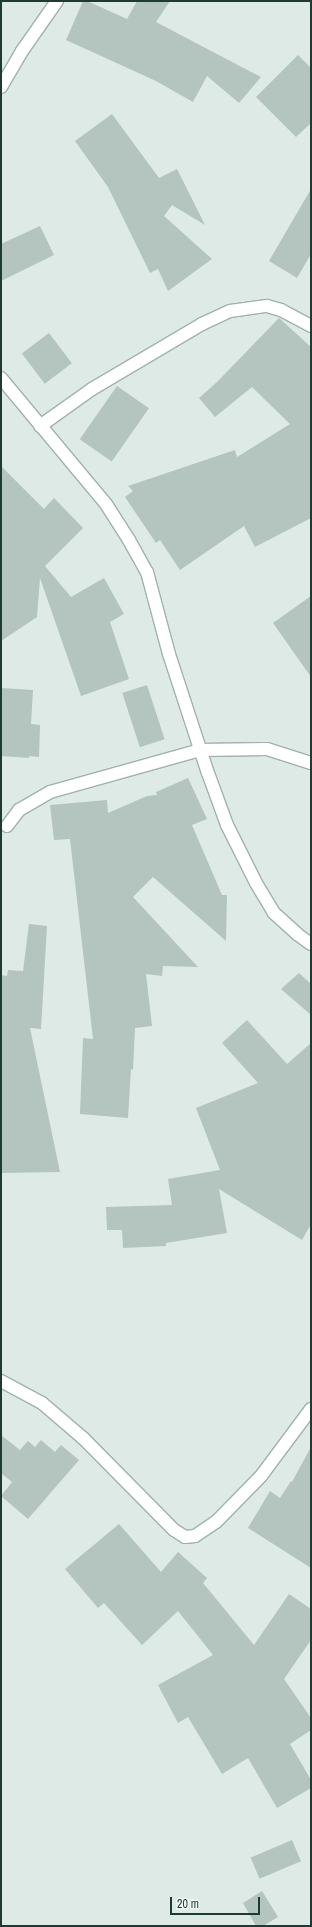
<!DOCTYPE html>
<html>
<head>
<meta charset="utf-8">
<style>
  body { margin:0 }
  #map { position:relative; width:312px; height:1927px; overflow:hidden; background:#deeae5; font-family:"Archivo Narrow",sans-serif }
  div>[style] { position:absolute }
  .building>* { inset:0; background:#b3c5be; transform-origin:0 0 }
  .roads { filter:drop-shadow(1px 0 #a1b2ac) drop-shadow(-1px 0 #a1b2ac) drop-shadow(0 1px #a1b2ac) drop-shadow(0 -1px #a1b2ac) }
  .service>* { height:12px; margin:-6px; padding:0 6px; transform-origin:6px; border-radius:6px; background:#fff }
  .minor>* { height:12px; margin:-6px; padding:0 6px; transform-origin:6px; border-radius:6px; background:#fff }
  span { translate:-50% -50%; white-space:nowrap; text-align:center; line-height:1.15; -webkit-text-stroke:3.5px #eef7f3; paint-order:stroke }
  .frame { position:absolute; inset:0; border:2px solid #1f3a34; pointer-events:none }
  .scale { position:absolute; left:170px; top:1897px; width:90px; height:18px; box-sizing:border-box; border:2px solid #1f3a34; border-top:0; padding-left:5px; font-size:12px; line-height:14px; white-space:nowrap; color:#1f3a34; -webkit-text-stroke:3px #eef7f3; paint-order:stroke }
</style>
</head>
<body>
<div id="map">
  <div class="building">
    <div style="clip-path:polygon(83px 1px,87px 1px,127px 19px,137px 1px,170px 1px,156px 22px,261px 77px,239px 103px,207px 76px,193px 102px,156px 81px,66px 40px)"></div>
    <div style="clip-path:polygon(298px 55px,311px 68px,311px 123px,296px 137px,256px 97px)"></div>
    <div style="clip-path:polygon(112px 114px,159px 178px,177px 169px,205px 225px,172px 205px,164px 216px,212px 259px,168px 291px,158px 269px,150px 273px,108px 187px,75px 141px)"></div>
    <div style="clip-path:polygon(311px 189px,311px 254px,297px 278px,269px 261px)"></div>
    <div style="clip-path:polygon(40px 226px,54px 255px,1px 281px,1px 244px)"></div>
    <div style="clip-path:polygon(279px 318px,311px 347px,311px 518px,255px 547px,244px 526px,180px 570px,160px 540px,156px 543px,125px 497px,133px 491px,128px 486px,235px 450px,237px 457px,290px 424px,252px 387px,215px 417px,199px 398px,217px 382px)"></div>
    <div style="left:49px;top:333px;width:38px;height:34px;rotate:53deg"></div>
    <div style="left:117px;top:386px;width:39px;height:65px;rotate:35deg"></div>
    <div style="clip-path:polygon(1px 466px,44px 509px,54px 498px,83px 528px,45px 566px,71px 597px,104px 578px,124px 614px,110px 622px,129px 679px,81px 696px,40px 578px,37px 617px,1px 641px)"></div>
    <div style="clip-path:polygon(311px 596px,311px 677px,273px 623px)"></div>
    <div style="left:147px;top:685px;width:57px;height:26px;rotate:72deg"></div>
    <div style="clip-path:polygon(1px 688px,33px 690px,31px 724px,40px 725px,39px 757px,29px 756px,29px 758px,1px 756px)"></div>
    <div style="clip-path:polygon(188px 778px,207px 819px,192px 825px,222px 895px,227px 895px,226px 941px,153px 877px,133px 897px,198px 967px,163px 966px,162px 976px,146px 974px,152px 1026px,135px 1028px,133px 1070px,131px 1069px,128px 1118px,80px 1114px,83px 1038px,93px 1039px,70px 839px,54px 840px,50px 805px,107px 800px,108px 813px,147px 796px,157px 795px,156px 792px)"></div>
    <div style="clip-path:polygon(29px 924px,47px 926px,41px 1029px,30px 1028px,60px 1172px,1px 1173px,1px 975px,7px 976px,8px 970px,23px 971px)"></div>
    <div style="clip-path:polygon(299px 973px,311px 984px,311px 1015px,281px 989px)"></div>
    <div style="clip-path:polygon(247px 1020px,287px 1064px,311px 1043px,311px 1224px,302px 1240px,219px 1189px,227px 1233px,166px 1243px,166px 1246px,123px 1248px,122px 1230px,107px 1230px,106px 1207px,172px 1205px,168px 1179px,220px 1170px,196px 1108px,258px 1083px,222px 1043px)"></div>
    <div style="clip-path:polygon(1px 1435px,20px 1450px,28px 1441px,35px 1447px,41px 1440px,55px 1452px,61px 1445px,79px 1460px,28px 1519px,1px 1496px,12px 1482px,1px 1473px)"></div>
    <div style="clip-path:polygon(311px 1447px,311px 1568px,248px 1528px,270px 1491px,280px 1498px,291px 1481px,292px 1482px)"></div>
    <div style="clip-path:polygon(119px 1524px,161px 1572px,178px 1552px,207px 1578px,203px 1583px,254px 1645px,289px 1594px,311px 1609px,311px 1640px,284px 1679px,311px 1718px,311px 1730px,290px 1744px,311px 1780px,311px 1788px,277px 1808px,248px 1758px,222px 1774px,188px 1717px,178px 1723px,158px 1685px,213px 1655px,178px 1611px,142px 1645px,104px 1603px,98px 1608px,65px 1569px)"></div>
    <div style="left:292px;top:1840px;width:23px;height:45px;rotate:67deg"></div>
    <div style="clip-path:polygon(262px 1891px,278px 1917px,263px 1926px,256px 1926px,243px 1903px)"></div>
  </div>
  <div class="roads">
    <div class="service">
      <div style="left:200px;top:750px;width:67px;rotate:-0.9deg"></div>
      <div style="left:267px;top:749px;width:46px;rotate:17.7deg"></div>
    </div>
    <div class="minor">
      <div style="left:1px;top:87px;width:42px;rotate:-59.7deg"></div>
      <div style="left:22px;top:51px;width:61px;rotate:-55deg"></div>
      <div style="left:1px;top:378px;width:164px;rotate:50.2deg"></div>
      <div style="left:106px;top:504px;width:43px;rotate:57.4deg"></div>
      <div style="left:129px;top:540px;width:37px;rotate:61deg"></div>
      <div style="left:147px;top:572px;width:85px;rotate:75deg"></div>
      <div style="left:169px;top:654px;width:125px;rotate:71.9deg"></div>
      <div style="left:208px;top:773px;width:55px;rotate:69.9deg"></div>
      <div style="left:227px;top:825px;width:65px;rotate:63.4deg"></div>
      <div style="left:256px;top:883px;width:35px;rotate:59deg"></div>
      <div style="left:274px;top:913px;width:31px;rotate:42deg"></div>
      <div style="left:297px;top:934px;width:17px;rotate:36deg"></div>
      <div style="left:40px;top:426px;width:64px;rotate:-35.4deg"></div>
      <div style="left:92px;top:389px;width:128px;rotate:-30.6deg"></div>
      <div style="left:202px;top:324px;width:31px;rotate:-25deg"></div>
      <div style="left:230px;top:311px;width:37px;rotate:-8deg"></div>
      <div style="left:267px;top:306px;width:15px;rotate:16deg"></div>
      <div style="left:281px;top:310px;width:34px;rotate:28deg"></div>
      <div style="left:7px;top:826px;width:20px;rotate:-53deg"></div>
      <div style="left:19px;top:810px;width:36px;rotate:-30deg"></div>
      <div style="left:50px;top:792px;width:156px;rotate:-15.6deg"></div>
      <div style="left:1px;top:1381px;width:47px;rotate:28.2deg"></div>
      <div style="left:42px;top:1403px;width:54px;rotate:40.5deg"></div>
      <div style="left:83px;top:1438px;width:129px;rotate:45.3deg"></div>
      <div style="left:174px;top:1530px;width:13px;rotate:32deg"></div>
      <div style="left:185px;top:1537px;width:10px;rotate:-6deg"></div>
      <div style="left:195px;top:1536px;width:25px;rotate:-34deg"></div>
      <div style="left:216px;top:1522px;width:64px;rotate:-45.6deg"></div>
      <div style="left:261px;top:1476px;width:84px;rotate:-53.3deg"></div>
    </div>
  </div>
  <div class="frame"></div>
  <div class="scale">20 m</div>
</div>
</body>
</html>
